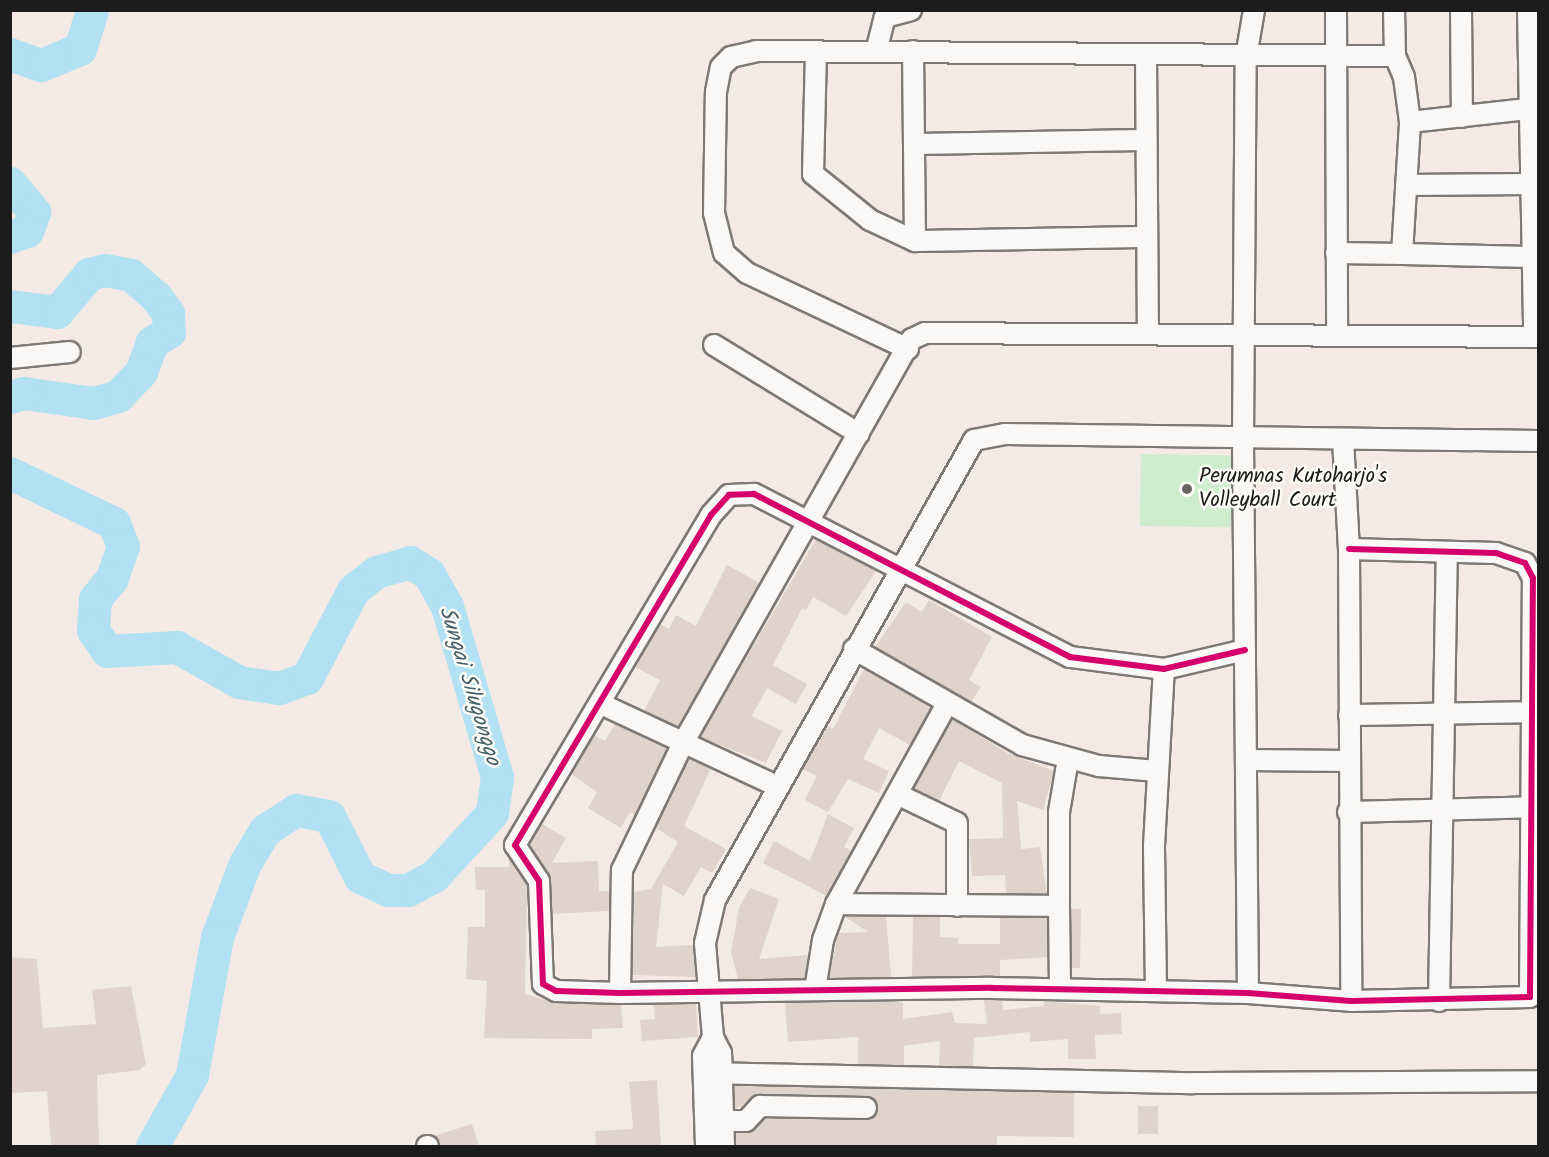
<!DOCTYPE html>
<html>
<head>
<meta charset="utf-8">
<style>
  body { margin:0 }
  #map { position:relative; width:1549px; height:1157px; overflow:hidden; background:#f3eae5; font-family:Kalam,sans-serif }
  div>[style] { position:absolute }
  .green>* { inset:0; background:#ceedcc; transform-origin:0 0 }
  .river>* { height:33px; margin:-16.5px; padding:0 16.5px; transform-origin:16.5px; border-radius:16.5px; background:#b1e1f2 }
  .building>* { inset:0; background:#e1d2cc; transform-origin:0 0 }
  .roads { filter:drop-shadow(2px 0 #7d7976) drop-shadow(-2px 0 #7d7976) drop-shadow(0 2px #7d7976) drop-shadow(0 -2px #7d7976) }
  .minor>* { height:20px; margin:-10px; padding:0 10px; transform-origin:10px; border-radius:10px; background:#faf8f6 }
  .cycleway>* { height:6px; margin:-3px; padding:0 3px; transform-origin:3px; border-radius:3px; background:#d6006c }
  .dots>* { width:16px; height:16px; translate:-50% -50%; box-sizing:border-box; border:3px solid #fdfcf7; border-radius:50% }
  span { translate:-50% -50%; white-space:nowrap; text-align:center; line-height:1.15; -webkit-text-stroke:5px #fdfcf7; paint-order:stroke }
  .poi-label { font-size:21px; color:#1c1c1c }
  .left { translate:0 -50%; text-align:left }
  .water-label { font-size:22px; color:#466069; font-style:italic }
  .frame { position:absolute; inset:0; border:12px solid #1c1c1c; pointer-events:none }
</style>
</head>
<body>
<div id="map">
  <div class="green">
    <div style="left:1141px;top:454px;width:91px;height:72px;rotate:1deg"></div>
  </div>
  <div class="river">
    <div style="left:10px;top:54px;width:33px;rotate:20deg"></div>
    <div style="left:41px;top:65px;width:42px;rotate:-22.3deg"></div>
    <div style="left:80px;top:49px;width:41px;rotate:-72.9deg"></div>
    <div style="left:10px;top:183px;width:38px;rotate:50deg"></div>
    <div style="left:34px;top:212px;width:20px;rotate:110deg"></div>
    <div style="left:27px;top:231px;width:18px;rotate:161deg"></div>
    <div style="left:10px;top:306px;width:47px;rotate:7.3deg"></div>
    <div style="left:57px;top:312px;width:50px;rotate:-49.9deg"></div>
    <div style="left:89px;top:274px;width:16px;rotate:-14deg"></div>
    <div style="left:105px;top:270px;width:26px;rotate:11deg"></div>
    <div style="left:131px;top:275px;width:33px;rotate:41deg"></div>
    <div style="left:156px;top:297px;width:20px;rotate:53deg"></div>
    <div style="left:168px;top:313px;width:19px;rotate:87deg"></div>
    <div style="left:169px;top:332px;width:20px;rotate:150deg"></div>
    <div style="left:152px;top:342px;width:32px;rotate:110deg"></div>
    <div style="left:141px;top:372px;width:33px;rotate:134deg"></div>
    <div style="left:118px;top:396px;width:26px;rotate:164deg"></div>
    <div style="left:93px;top:403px;width:70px;rotate:-171.8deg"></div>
    <div style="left:24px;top:393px;width:15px;rotate:164deg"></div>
    <div style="left:10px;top:473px;width:115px;rotate:25.7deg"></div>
    <div style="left:114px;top:523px;width:25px;rotate:69deg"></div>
    <div style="left:123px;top:546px;width:34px;rotate:109deg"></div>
    <div style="left:112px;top:578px;width:27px;rotate:129deg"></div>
    <div style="left:95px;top:599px;width:31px;rotate:94deg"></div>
    <div style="left:93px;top:630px;width:25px;rotate:56deg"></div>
    <div style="left:107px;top:651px;width:70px;rotate:-3.3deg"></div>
    <div style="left:177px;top:647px;width:71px;rotate:29.4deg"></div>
    <div style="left:239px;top:682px;width:40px;rotate:8.5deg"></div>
    <div style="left:279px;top:688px;width:30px;rotate:-20deg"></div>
    <div style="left:307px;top:678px;width:99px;rotate:-62.4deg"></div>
    <div style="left:353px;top:590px;width:29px;rotate:-38deg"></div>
    <div style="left:376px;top:572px;width:35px;rotate:-16deg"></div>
    <div style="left:410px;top:562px;width:22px;rotate:32deg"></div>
    <div style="left:429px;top:574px;width:37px;rotate:61deg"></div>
    <div style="left:447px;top:606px;width:178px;rotate:73.7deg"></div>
    <div style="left:497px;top:777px;width:36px;rotate:98deg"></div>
    <div style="left:492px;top:813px;width:86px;rotate:132.6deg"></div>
    <div style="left:434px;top:876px;width:30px;rotate:152deg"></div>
    <div style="left:408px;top:890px;width:20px;rotate:180deg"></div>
    <div style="left:388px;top:890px;width:31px;rotate:-155deg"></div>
    <div style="left:360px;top:877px;width:68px;rotate:-116.9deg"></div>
    <div style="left:329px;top:816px;width:34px;rotate:-170deg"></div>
    <div style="left:296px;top:810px;width:37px;rotate:147deg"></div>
    <div style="left:265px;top:830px;width:39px;rotate:121deg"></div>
    <div style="left:245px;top:863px;width:79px;rotate:110.7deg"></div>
    <div style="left:217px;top:937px;width:140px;rotate:100.3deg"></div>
    <div style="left:192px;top:1075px;width:81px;rotate:119.4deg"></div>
  </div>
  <div class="building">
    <div style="clip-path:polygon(816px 539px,876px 571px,846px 616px,813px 597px,806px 610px,802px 608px,773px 665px,807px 684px,796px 704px,767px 688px,752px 716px,782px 731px,766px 763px,700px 737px)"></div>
    <div style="clip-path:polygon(727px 565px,760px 583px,678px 727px,644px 711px,660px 680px,635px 667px,660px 624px,669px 629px,676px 615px,696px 626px)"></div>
    <div style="clip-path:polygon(929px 600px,992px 637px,969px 680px,981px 687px,971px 702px,875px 647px,906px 602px,922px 612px)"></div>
    <div style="clip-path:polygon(864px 669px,932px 707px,910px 745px,879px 728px,863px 759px,889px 771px,879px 793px,848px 779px,828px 812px,805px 800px,817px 776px,802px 769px,828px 726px,833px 729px)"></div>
    <div style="clip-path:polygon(952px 719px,1007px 753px,1054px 771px,1043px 810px,1017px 801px,1021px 849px,1040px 847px,1047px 894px,1006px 894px,1005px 875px,972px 876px,969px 839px,1003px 838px,1002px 783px,959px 761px,939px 801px,914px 789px)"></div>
    <div style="clip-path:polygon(615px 724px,667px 748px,635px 815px,630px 812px,621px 828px,588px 808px,597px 792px,571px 774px,594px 735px,605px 741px)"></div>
    <div style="clip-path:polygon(689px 758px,711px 768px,684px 826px,726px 849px,712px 873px,701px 867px,684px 896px,663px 884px,656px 947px,693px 945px,696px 977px,632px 975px,634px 892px,651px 889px,678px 842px,656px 828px)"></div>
    <div style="clip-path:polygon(828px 814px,854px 828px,844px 847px,852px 851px,827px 896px,763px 863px,774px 841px,810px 861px)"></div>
    <div style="clip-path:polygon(542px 824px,566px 838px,552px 863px,598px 861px,599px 891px,610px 891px,609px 911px,552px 914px,549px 875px,529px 845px)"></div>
    <div style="clip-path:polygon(509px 858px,527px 885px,525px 994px,556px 1003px,621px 1005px,623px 1028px,592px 1029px,592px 1039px,484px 1038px,487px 981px,466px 979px,468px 927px,485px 927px,485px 890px,476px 890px,475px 867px,509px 867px)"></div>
    <div style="clip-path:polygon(750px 888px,779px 899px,759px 959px,808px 955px,805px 979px,738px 979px,731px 952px,739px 908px)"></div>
    <div style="clip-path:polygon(1071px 909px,1081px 909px,1080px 968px,1072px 968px)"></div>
    <div style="clip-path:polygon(844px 916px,886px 916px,891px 977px,829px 978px,838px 933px,868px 932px)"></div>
    <div style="clip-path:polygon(913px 917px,940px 917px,940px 937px,958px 938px,958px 944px,1000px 944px,1000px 917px,1047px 918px,1048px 957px,1000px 960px,1000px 976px,912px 977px)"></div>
    <div style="clip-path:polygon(10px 957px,37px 959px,43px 1028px,96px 1024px,92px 990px,131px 986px,146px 1064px,140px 1070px,97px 1075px,99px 1146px,51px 1146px,47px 1091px,10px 1093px)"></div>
    <div style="clip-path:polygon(984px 1000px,1002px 1000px,1003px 1010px,1044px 1006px,1044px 1001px,1100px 1006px,1100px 1014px,1121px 1013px,1122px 1034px,1095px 1035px,1096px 1059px,1068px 1059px,1068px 1039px,1030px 1042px,1030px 1032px,974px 1038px,973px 1066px,939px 1066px,940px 1041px,904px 1046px,904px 1065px,858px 1064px,858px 1037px,788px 1042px,785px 1003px,893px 1001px,903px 1003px,903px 1019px,952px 1012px,955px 1023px,987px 1024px)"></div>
    <div style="clip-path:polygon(696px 1004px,698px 1037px,642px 1041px,640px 1020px,655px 1019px,654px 1005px)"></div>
    <div style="clip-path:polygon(657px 1080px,661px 1146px,596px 1146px,595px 1131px,633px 1129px,629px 1082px)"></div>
    <div style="clip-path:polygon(734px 1086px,1074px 1093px,1074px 1137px,997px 1136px,997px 1146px,736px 1146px,736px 1133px,751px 1132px,765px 1118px,866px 1120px,878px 1108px,866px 1096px,760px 1094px,735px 1109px)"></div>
    <div style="left:1138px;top:1106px;width:20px;height:28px"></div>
    <div style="clip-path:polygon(472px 1124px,479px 1146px,440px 1146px,434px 1136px)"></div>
  </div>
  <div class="roads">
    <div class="minor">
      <div style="left:1336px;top:10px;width:324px;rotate:89.8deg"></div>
      <div style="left:1461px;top:10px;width:107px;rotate:89.5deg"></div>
      <div style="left:1528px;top:10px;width:327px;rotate:88.9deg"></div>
      <div style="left:816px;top:51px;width:123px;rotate:91.4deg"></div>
      <div style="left:813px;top:174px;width:73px;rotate:38.9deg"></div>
      <div style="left:870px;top:220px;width:50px;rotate:25deg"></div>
      <div style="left:915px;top:241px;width:229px;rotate:-1deg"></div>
      <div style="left:913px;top:51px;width:190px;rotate:89.4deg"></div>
      <div style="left:876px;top:52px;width:36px;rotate:-76deg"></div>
      <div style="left:885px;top:17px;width:27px;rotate:-15deg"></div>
      <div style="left:1146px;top:55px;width:277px;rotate:89.6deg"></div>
      <div style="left:1410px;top:122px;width:118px;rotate:-6.3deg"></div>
      <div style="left:914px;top:144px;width:231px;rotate:-1deg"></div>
      <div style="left:1406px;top:185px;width:123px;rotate:-0.5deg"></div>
      <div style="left:1336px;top:253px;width:66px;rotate:0.9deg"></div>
      <div style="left:1402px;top:254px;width:132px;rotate:-86.5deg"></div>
      <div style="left:1410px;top:122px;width:45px;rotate:-97.6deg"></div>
      <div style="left:1404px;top:77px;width:23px;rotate:-113deg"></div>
      <div style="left:1395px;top:56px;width:46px;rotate:-91.2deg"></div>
      <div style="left:1402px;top:254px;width:129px;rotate:1.3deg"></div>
      <div style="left:714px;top:345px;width:170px;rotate:31.5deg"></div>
      <div style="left:908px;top:349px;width:178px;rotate:-154.7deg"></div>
      <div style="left:747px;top:273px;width:30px;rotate:-139deg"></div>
      <div style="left:724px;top:253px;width:41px;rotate:-104deg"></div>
      <div style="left:714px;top:213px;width:121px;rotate:-89.1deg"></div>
      <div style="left:716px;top:92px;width:25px;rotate:-79deg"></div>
      <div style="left:721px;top:67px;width:14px;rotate:-45deg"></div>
      <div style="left:731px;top:57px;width:26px;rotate:-13deg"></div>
      <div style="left:756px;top:51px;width:639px;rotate:0.45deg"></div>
      <div style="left:10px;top:358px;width:60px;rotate:-5.7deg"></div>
      <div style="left:1343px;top:439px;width:110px;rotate:86.9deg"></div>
      <div style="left:1349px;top:549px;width:452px;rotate:89.7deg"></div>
      <div style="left:854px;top:649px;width:193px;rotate:29.7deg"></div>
      <div style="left:1022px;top:745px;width:80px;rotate:15.3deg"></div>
      <div style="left:1099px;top:766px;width:58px;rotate:4.9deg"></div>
      <div style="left:1245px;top:650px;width:83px;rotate:166.8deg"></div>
      <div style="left:1164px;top:669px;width:95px;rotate:-172.7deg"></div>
      <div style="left:1070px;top:657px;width:356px;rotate:-152.7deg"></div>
      <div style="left:754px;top:494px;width:25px;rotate:178deg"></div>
      <div style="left:729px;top:495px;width:27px;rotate:132deg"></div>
      <div style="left:711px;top:515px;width:384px;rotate:120.7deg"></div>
      <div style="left:515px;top:845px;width:43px;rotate:56.3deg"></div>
      <div style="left:539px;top:881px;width:103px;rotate:87.8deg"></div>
      <div style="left:543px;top:984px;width:15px;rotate:28deg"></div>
      <div style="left:556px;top:991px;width:64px;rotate:1.8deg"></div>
      <div style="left:620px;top:993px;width:372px;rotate:-0.8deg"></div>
      <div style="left:992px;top:988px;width:256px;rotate:1.1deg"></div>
      <div style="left:1248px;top:993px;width:103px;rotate:4.4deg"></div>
      <div style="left:1351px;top:1001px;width:179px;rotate:-1.3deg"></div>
      <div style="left:1530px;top:997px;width:419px;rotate:-89.6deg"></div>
      <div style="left:1533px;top:578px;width:17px;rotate:-118deg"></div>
      <div style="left:1525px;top:563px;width:31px;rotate:-161deg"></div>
      <div style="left:1496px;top:553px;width:147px;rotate:-178.4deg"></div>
      <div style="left:601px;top:704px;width:194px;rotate:25deg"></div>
      <div style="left:1349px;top:715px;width:184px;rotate:-0.9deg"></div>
      <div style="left:1246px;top:760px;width:103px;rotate:0.6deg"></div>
      <div style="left:899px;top:795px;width:64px;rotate:25.8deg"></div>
      <div style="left:957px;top:823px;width:83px;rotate:90deg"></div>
      <div style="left:1348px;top:812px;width:185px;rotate:-1.5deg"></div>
      <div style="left:836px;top:904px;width:229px;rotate:-61deg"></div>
      <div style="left:1059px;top:906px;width:83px;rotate:89.3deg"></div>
      <div style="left:815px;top:990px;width:51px;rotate:-80.9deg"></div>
      <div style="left:823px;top:940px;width:38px;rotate:-70deg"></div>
      <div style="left:836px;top:904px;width:223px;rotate:0.5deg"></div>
      <div style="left:1059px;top:906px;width:94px;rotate:-90deg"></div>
      <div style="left:1059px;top:812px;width:54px;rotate:-80.4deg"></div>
      <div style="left:1156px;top:991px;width:145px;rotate:-90.8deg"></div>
      <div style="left:1154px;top:846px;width:177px;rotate:-86.8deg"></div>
      <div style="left:620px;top:993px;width:123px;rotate:-89.1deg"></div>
      <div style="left:622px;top:870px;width:141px;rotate:-64.3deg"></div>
      <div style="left:683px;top:743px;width:464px;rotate:-60.5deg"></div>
      <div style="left:912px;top:339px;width:14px;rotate:-25deg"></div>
      <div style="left:925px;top:333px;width:613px;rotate:0.37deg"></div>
      <div style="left:1248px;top:993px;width:553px;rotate:-90.52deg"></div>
      <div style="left:1243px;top:440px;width:383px;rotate:-89.6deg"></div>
      <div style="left:1246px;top:57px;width:48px;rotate:-80.3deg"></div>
      <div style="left:1439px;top:1001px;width:449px;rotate:-89deg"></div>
      <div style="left:704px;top:1073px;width:489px;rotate:1.2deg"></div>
      <div style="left:1193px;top:1083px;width:345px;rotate:-0.3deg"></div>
      <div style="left:723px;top:1121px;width:23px"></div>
      <div style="left:746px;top:1121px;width:21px;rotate:-47deg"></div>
      <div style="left:760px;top:1106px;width:106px;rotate:1.1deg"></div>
      <div style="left:427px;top:1146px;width:1px"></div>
      <div style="left:706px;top:1146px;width:90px;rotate:-91.9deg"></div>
      <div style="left:703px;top:1056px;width:21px;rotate:-62deg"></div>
      <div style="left:724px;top:1146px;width:93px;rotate:-91.8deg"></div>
      <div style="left:721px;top:1053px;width:18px;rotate:-117deg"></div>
      <div style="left:713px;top:1037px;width:94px;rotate:-94.9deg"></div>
      <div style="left:705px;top:943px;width:44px;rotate:-76.9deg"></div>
      <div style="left:715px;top:900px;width:528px;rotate:-60.62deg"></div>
      <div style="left:974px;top:440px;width:32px;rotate:-11deg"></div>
      <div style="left:1005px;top:434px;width:533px;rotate:0.75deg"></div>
    </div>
  </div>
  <div class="cycleway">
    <div style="left:1245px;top:650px;width:83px;rotate:166.8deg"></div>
    <div style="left:1164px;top:669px;width:95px;rotate:-172.7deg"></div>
    <div style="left:1070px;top:657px;width:356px;rotate:-152.7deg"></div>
    <div style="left:754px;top:494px;width:25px;rotate:178deg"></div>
    <div style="left:729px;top:495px;width:27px;rotate:132deg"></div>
    <div style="left:711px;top:515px;width:384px;rotate:120.7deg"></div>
    <div style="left:515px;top:845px;width:43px;rotate:56.3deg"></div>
    <div style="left:539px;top:881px;width:103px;rotate:87.8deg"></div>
    <div style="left:543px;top:984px;width:15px;rotate:28deg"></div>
    <div style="left:556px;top:991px;width:64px;rotate:1.8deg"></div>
    <div style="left:620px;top:993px;width:372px;rotate:-0.8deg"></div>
    <div style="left:992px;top:988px;width:256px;rotate:1.1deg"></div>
    <div style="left:1248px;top:993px;width:103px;rotate:4.4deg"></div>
    <div style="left:1351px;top:1001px;width:179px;rotate:-1.3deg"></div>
    <div style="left:1530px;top:997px;width:419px;rotate:-89.6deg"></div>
    <div style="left:1533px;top:578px;width:17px;rotate:-118deg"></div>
    <div style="left:1525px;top:563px;width:31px;rotate:-161deg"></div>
    <div style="left:1496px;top:553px;width:147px;rotate:-178.4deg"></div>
  </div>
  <div class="dots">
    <div style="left:1187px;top:489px;background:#676462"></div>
  </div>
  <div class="poi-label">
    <span class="left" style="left:1199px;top:489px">Perumnas Kutoharjo's<br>Volleyball Court</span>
  </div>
  <div class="water-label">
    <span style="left:469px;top:686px;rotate:73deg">Sungai Silugonggo</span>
  </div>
  <div class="frame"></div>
</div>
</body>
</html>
